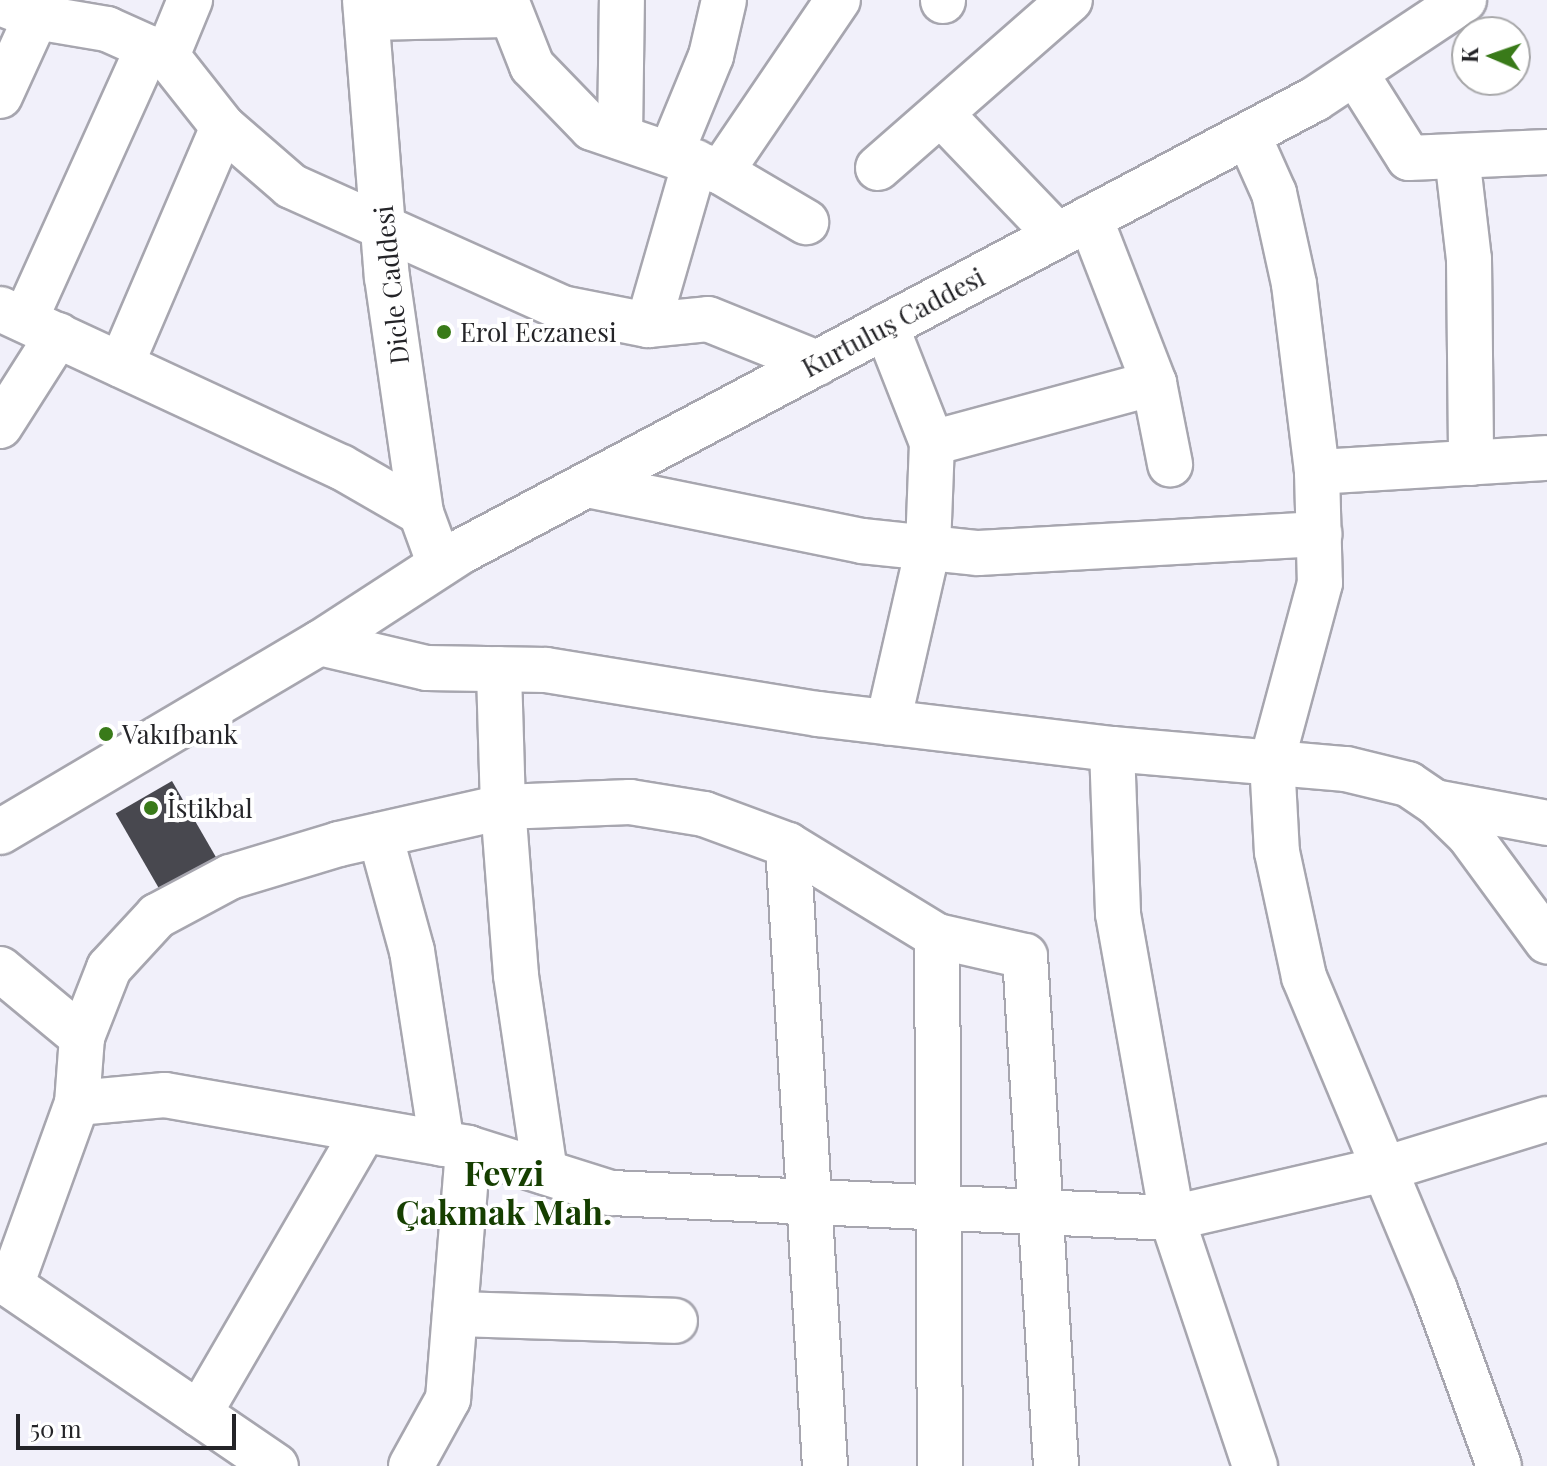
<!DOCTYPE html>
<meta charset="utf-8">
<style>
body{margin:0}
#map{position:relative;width:1547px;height:1466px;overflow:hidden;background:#f1f0fa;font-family:"Playfair Display",serif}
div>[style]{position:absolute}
.building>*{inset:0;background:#48484f;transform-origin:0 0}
.roads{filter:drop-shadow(2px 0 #a7a6af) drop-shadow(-2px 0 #a7a6af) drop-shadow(0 2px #a7a6af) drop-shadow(0 -2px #a7a6af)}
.minor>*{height:44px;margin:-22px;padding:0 22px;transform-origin:22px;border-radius:22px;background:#fff}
.major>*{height:44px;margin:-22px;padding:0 22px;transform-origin:22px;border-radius:22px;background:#fff}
.dots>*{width:22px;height:22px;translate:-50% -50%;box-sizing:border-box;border:4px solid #fff;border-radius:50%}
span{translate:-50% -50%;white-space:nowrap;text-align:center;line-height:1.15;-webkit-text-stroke:8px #fff;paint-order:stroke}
.street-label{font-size:26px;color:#242428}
.poi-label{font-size:26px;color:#242428}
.left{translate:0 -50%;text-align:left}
.district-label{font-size:34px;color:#153e00;font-weight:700}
.north{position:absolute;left:1451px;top:16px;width:80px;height:80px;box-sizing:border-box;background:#fff;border:2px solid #a7a7a9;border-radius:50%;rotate:272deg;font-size:22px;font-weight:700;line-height:32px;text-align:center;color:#242428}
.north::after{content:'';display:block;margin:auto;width:28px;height:36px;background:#397a19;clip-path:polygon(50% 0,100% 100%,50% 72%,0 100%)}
.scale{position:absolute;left:16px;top:1414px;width:220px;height:36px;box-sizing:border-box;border:4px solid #242428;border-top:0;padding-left:10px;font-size:24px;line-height:28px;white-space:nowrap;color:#242428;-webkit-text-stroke:6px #fff;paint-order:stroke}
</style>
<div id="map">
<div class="building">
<div style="left:172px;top:781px;width:97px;height:65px;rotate:60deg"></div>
</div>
<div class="roads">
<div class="minor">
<div style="left:506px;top:0;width:71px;rotate:68.5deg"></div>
<div style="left:532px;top:66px;width:86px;rotate:45.9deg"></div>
<div style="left:592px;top:128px;width:136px;rotate:18.8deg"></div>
<div style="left:721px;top:172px;width:99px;rotate:30.5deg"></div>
<div style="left:943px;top:1px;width:1px;rotate:-90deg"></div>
<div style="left:0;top:3px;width:39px;rotate:21deg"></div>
<div style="left:36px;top:17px;width:72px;rotate:9.6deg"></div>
<div style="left:107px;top:29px;width:66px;rotate:24.2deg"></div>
<div style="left:167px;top:56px;width:90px;rotate:51.7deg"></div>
<div style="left:223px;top:127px;width:90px;rotate:40.9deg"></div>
<div style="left:291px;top:186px;width:297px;rotate:24.2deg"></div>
<div style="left:562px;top:308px;width:88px;rotate:11.2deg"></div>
<div style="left:648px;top:325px;width:60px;rotate:-5.7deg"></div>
<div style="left:708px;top:319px;width:118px;rotate:22deg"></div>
<div style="left:367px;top:18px;width:141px;rotate:-1.2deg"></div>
<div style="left:167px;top:56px;width:61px;rotate:-67.7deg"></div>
<div style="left:1356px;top:74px;width:99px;rotate:57.8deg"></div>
<div style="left:1409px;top:158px;width:138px;rotate:-2.5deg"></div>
<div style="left:0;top:96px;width:87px;rotate:-65.5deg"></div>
<div style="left:941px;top:114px;width:168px;rotate:46.2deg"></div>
<div style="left:1248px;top:135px;width:64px;rotate:65.9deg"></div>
<div style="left:1274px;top:193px;width:93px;rotate:77.6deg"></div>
<div style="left:1294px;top:284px;width:189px;rotate:83deg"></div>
<div style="left:1317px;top:472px;width:111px;rotate:88.5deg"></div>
<div style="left:1320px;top:583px;width:184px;rotate:105.1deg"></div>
<div style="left:1272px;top:761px;width:91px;rotate:86.9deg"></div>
<div style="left:1277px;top:852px;width:128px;rotate:77.8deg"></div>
<div style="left:1304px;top:977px;width:339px;rotate:67.3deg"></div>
<div style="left:1435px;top:1290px;width:187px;rotate:70deg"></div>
<div style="left:620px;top:137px;width:137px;rotate:-89.2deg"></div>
<div style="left:671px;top:153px;width:105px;rotate:-67.6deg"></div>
<div style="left:711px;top:56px;width:57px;rotate:-76.9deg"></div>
<div style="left:1457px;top:156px;width:104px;rotate:83.4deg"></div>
<div style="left:1469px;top:259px;width:204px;rotate:89.4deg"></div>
<div style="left:878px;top:168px;width:255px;rotate:-41.2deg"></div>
<div style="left:721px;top:172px;width:208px;rotate:-55.8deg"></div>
<div style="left:0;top:309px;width:376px;rotate:24.9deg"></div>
<div style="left:341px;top:467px;width:92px;rotate:29.9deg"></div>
<div style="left:25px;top:320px;width:299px;rotate:-65.7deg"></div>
<div style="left:648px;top:325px;width:170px;rotate:-73.9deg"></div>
<div style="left:886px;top:326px;width:126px;rotate:68.5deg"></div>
<div style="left:932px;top:443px;width:105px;rotate:92.2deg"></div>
<div style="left:928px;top:548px;width:179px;rotate:102.9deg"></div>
<div style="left:121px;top:365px;width:259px;rotate:-66.8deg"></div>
<div style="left:1154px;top:383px;width:83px;rotate:78.8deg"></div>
<div style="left:0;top:426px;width:108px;rotate:-57.5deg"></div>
<div style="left:932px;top:443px;width:230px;rotate:-15.1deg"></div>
<div style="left:1154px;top:383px;width:177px;rotate:-111.2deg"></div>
<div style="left:1317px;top:472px;width:230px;rotate:-3.5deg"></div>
<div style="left:587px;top:485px;width:281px;rotate:11.5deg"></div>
<div style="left:862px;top:541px;width:117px;rotate:5.9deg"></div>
<div style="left:978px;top:553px;width:342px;rotate:-3.2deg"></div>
<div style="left:320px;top:643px;width:110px;rotate:13.2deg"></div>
<div style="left:427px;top:668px;width:119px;rotate:1deg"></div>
<div style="left:546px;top:670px;width:276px;rotate:9.2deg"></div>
<div style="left:818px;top:714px;width:296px;rotate:6.8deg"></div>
<div style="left:1112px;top:749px;width:235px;rotate:4.9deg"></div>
<div style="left:1346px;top:769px;width:64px;rotate:13.6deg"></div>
<div style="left:1408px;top:784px;width:32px;rotate:34deg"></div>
<div style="left:1435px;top:802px;width:47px;rotate:44.1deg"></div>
<div style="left:1469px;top:835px;width:132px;rotate:53.7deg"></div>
<div style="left:1112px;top:749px;width:165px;rotate:87.9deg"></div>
<div style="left:1118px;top:914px;width:309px;rotate:79.9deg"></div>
<div style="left:1172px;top:1218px;width:262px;rotate:71.5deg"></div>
<div style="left:1435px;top:802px;width:114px;rotate:10.6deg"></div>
<div style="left:380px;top:835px;width:120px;rotate:74.6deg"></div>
<div style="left:412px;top:951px;width:195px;rotate:81.2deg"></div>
<div style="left:937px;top:936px;width:530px;rotate:89.68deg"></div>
<div style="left:0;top:969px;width:107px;rotate:39.7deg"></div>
<div style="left:82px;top:1037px;width:66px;rotate:94.3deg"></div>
<div style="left:77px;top:1103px;width:194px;rotate:109.9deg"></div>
<div style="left:82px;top:1037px;width:74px;rotate:-68.6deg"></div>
<div style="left:109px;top:968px;width:71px;rotate:-47.3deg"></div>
<div style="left:157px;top:916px;width:83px;rotate:-28.1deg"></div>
<div style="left:230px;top:877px;width:114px;rotate:-16.8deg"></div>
<div style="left:339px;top:844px;width:168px;rotate:-12.7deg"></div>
<div style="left:503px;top:807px;width:138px;rotate:-91.7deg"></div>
<div style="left:77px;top:1103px;width:88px;rotate:-5.2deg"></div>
<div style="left:165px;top:1095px;width:308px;rotate:9.9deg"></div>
<div style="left:545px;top:1172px;width:199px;rotate:-98.4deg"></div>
<div style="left:516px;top:975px;width:169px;rotate:-94.4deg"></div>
<div style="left:503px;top:807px;width:127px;rotate:-2.3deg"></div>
<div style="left:630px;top:802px;width:75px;rotate:9.2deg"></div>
<div style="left:704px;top:814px;width:90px;rotate:20.3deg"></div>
<div style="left:455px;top:1314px;width:220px;rotate:1.8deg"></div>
<div style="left:199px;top:1414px;width:326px;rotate:-59.8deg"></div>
<div style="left:411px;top:1466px;width:77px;rotate:-61.1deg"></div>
<div style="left:448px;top:1399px;width:252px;rotate:-85.4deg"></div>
<div style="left:468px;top:1148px;width:150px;rotate:17.5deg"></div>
<div style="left:611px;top:1193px;width:562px;rotate:2.55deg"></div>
<div style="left:1172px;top:1218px;width:218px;rotate:-13deg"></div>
<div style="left:1384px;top:1169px;width:170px;rotate:-17.1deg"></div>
<div style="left:825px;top:1466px;width:622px;rotate:-93.41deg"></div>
<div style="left:788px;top:845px;width:175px;rotate:31.4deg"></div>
<div style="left:937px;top:936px;width:90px;rotate:12.8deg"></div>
<div style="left:1025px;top:956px;width:511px;rotate:86.52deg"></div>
</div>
<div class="major">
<div style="left:365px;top:0;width:278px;rotate:85.5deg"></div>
<div style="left:387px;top:277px;width:238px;rotate:81.8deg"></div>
<div style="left:421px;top:513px;width:55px;rotate:69.9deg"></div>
<div style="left:0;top:832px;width:372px;rotate:-30.6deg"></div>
<div style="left:320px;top:643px;width:167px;rotate:-33deg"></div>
<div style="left:460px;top:552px;width:968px;rotate:-27.92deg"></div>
<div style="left:1315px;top:99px;width:179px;rotate:-33.6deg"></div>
<div style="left:0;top:1278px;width:334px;rotate:34.3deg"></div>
</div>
</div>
<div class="dots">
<div style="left:444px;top:332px;background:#397a19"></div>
<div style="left:106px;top:734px;background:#397a19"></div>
<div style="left:151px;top:808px;background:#397a19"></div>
</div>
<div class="street-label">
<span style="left:391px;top:285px;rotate:-96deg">Dicle Caddesi</span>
<span style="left:893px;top:322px;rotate:-28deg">Kurtuluş Caddesi</span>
</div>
<div class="poi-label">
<span class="left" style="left:460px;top:332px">Erol Eczanesi</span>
<span class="left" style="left:122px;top:734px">Vakıfbank</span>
<span class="left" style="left:167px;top:808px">İstikbal</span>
</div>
<div class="district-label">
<span style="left:504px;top:1192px">Fevzi<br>Çakmak Mah.</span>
</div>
<div class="north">K</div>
<div class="scale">50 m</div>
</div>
